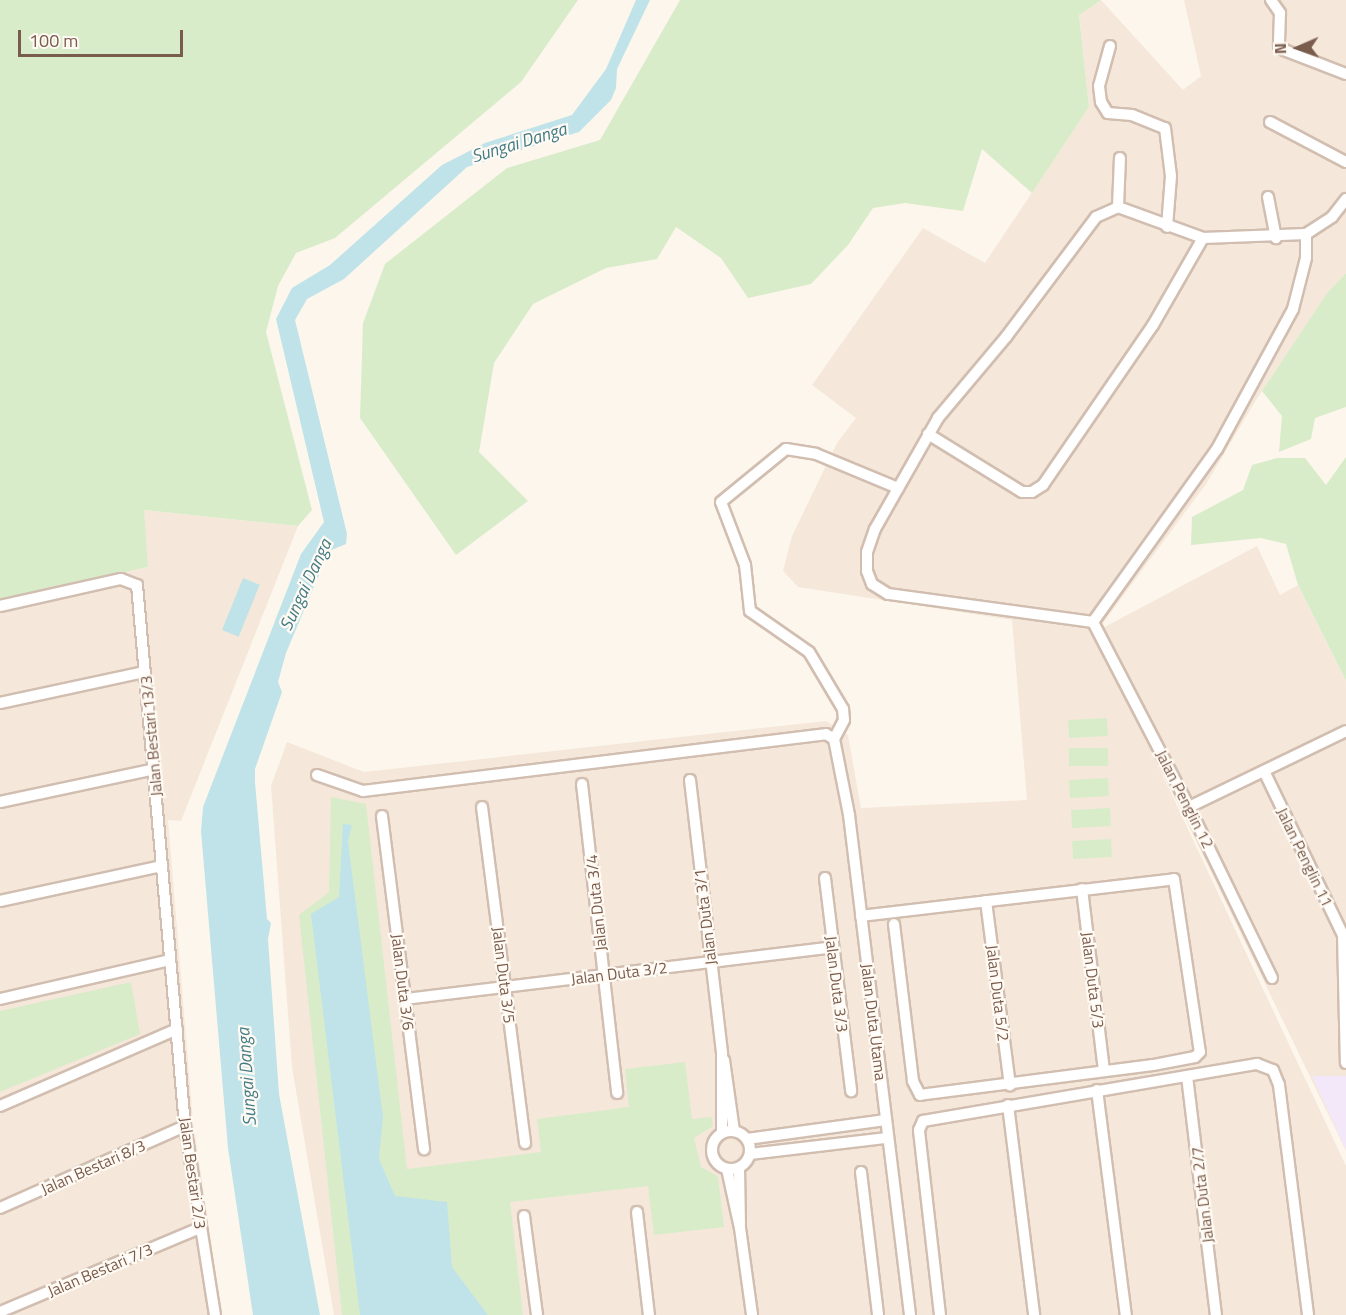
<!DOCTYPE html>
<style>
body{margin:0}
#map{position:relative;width:1346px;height:1315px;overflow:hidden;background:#fdf6ec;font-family:"Titillium Web",sans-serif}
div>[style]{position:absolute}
.residential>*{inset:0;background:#f5e8da}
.education>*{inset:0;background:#f3e8fa}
.green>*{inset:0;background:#d8ecc9;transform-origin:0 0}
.water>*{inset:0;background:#bfe3e8;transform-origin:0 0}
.roads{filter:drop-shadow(2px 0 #d1beb0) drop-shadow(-2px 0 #d1beb0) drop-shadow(0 2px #d1beb0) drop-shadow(0 -2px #d1beb0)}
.street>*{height:10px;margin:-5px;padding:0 5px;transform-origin:5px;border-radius:5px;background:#fff}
.street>.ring{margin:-5px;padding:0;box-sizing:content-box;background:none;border:10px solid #fff;border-radius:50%}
span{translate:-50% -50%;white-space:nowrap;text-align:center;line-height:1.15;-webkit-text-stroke:4.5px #fffaf3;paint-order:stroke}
.street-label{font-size:16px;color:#7a5c4d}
.water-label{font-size:18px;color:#437c86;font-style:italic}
.north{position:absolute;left:1268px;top:18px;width:60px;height:60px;-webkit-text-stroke:4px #fffaf3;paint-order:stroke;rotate:268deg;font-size:16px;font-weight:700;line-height:24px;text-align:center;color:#7a5c4d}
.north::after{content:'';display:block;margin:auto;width:21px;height:27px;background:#7a5c4d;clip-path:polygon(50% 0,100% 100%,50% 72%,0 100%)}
.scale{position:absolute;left:18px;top:30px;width:165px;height:27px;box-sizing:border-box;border:3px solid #7a5c4d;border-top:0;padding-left:8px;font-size:18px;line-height:21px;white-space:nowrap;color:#7a5c4d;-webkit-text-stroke:4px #fffaf3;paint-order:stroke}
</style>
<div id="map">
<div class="residential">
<div style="clip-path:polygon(1101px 0,1183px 90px,1201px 76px,1184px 0,1346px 0,1346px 273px,1327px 293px,1256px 400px,1206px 484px,1097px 631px,1257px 546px,1280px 595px,1298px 585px,1346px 681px,1346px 1151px,1121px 686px,1346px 1166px,1346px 1315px,334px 1315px,292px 1067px,271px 786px,287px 742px,364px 772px,826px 721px,848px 735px,861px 808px,1027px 800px,1012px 620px,798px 587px,783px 571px,792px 536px,837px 443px,856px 418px,812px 385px,923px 228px,985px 263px,1089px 107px,1079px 14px)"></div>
<div style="clip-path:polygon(143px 510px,298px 526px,181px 821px,168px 820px,193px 1122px,222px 1315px,0 1315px,0 600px,148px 567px)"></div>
</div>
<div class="education">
<div style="clip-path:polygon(1312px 1076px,1346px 1076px,1346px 1150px)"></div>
</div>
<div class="green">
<div style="clip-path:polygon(0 0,578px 0,521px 82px,335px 238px,296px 253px,278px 286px,266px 332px,312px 510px,298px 526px,144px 510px,148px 567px,0 600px)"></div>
<div style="clip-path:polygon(680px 0,1101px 0,1079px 15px,1089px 107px,1032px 193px,982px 149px,963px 211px,905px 203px,873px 208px,848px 245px,811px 284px,748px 298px,721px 258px,676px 227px,657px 259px,606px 268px,533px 304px,494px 363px,479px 452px,528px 501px,456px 555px,360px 418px,363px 323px,385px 264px,507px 168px,600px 140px)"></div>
<div style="clip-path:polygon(1346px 273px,1346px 407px,1315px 418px,1311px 439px,1279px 452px,1282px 416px,1262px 391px,1327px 293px)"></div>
<div style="clip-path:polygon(1346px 457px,1346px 681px,1298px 585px,1286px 544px,1261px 538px,1191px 545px,1192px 517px,1243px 490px,1252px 465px,1277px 458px,1305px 458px,1326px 485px)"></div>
<div style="left:1107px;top:718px;width:18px;height:39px;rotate:87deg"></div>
<div style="left:1108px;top:748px;width:18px;height:39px;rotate:90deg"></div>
<div style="left:1108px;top:778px;width:18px;height:39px;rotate:87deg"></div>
<div style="clip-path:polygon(331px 797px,366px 804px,407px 1169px,541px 1152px,537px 1119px,629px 1107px,625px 1069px,685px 1062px,692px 1119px,712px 1117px,713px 1126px,694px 1138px,701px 1167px,718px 1176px,724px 1227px,654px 1235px,648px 1186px,510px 1202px,523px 1315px,342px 1315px,299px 915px,329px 892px)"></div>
<div style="left:1110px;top:808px;width:18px;height:39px;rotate:87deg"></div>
<div style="left:1111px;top:839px;width:18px;height:39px;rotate:87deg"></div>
<div style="clip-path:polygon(131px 982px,140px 1034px,0 1092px,0 1011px)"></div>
</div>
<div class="water">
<div style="clip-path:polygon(636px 0,650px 0,617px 69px,616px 88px,611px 100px,579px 132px,467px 167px,344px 279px,307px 299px,295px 320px,347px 534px,346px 544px,329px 551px,286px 653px,278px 682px,282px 692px,255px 769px,255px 782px,267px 919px,271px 923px,268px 939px,279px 1094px,320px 1315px,253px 1315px,228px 1148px,201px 831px,203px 807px,301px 554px,324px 522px,276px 319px,292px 288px,330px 265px,442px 165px,485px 143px,572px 115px,606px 69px)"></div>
<div style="left:243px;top:578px;width:18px;height:56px;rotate:22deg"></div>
<div style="clip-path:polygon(343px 824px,352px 825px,348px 841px,383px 1117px,379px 1159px,395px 1196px,447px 1202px,452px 1267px,488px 1315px,360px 1315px,311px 914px,339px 897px)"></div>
</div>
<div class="roads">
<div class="street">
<div style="left:1271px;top:0;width:16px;rotate:55deg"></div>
<div style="left:1280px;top:13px;width:32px;rotate:92deg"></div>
<div style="left:1279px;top:45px;width:7px;rotate:45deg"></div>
<div style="left:1284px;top:50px;width:66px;rotate:21.2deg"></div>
<div style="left:1110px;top:46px;width:41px;rotate:105.4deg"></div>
<div style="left:1099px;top:86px;width:16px;rotate:83deg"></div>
<div style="left:1101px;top:102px;width:13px;rotate:58deg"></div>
<div style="left:1108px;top:113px;width:24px;rotate:5deg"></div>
<div style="left:1132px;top:115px;width:35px;rotate:22deg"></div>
<div style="left:1165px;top:128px;width:48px;rotate:82.9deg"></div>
<div style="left:1171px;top:176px;width:51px;rotate:94.5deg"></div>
<div style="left:1270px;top:122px;width:86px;rotate:27.8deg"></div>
<div style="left:1268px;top:197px;width:42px;rotate:79deg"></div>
<div style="left:1118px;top:207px;width:49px;rotate:-87.7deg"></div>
<div style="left:928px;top:434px;width:110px;rotate:31.7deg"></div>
<div style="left:1022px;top:492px;width:10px"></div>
<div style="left:1032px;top:492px;width:13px;rotate:-32deg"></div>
<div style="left:1043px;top:485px;width:194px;rotate:-55.5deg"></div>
<div style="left:1153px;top:325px;width:100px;rotate:-60.1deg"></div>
<div style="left:1203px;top:238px;width:103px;rotate:-2.2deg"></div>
<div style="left:0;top:606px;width:124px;rotate:-12.6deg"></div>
<div style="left:121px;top:579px;width:17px;rotate:21deg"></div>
<div style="left:137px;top:585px;width:543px;rotate:84.93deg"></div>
<div style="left:185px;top:1126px;width:191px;rotate:81deg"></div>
<div style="left:1093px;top:622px;width:207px;rotate:-172.2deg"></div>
<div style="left:888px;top:594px;width:19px;rotate:-148deg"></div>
<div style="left:872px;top:584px;width:14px;rotate:-111deg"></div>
<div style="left:867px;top:571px;width:19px;rotate:-90deg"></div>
<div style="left:867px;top:552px;width:24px;rotate:-71deg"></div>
<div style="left:875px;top:529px;width:128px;rotate:-60.4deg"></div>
<div style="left:938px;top:418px;width:106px;rotate:-50deg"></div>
<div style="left:1006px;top:337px;width:150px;rotate:-53.1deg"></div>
<div style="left:1096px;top:217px;width:24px;rotate:-24deg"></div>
<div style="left:1118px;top:207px;width:90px;rotate:20deg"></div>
<div style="left:1093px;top:622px;width:213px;rotate:-54.4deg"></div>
<div style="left:1217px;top:449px;width:159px;rotate:-61.5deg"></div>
<div style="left:1293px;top:309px;width:53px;rotate:-75.7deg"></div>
<div style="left:1306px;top:258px;width:24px;rotate:-90deg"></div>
<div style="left:1306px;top:234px;width:31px;rotate:-33deg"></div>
<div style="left:1332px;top:217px;width:23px;rotate:-52deg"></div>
<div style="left:1093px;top:622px;width:208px;rotate:62.6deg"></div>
<div style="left:1189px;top:807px;width:190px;rotate:64.1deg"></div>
<div style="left:0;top:703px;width:148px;rotate:-12.1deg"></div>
<div style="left:834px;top:739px;width:21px;rotate:-62deg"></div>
<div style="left:844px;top:720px;width:11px;rotate:-95deg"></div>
<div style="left:843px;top:709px;width:66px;rotate:-120.8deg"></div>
<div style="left:809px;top:652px;width:72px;rotate:-145.2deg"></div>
<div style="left:750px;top:611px;width:46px;rotate:-96.2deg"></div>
<div style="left:745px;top:565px;width:67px;rotate:-110.9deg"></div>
<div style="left:721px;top:502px;width:84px;rotate:-39.2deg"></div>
<div style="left:786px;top:449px;width:30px;rotate:9deg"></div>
<div style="left:816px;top:454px;width:89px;rotate:22.5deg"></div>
<div style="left:1264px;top:771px;width:182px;rotate:64.3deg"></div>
<div style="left:1343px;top:935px;width:128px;rotate:88.7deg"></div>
<div style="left:317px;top:775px;width:49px;rotate:19.2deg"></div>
<div style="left:363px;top:791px;width:466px;rotate:-7deg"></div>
<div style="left:826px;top:734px;width:9px;rotate:32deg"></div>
<div style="left:834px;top:739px;width:77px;rotate:78.8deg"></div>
<div style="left:849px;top:815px;width:504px;rotate:83.04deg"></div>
<div style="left:690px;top:780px;width:276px;rotate:83.3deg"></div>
<div style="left:722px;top:1054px;width:79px;rotate:90deg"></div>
<div style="left:582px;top:784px;width:311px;rotate:83.5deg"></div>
<div style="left:0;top:802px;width:158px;rotate:-12deg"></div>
<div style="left:482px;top:807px;width:339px;rotate:82.7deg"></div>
<div style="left:1189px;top:807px;width:174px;rotate:-25.8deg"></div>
<div style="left:382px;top:816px;width:336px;rotate:82.8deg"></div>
<div style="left:825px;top:878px;width:215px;rotate:83deg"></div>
<div style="left:1082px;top:889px;width:183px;rotate:83.1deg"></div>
<div style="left:0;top:901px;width:166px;rotate:-12.2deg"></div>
<div style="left:986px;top:901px;width:186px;rotate:82.6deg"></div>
<div style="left:861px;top:916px;width:315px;rotate:-6.7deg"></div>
<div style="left:1174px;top:879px;width:175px;rotate:81.5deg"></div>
<div style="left:1200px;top:1052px;width:7px;rotate:135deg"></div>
<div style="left:1195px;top:1057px;width:43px;rotate:169.2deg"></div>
<div style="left:1153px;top:1065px;width:235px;rotate:172.7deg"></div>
<div style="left:920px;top:1095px;width:16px;rotate:-117deg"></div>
<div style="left:913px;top:1081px;width:158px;rotate:-96.9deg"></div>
<div style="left:0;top:999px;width:174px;rotate:-12.9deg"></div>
<div style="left:405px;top:999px;width:430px;rotate:-6.9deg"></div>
<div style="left:724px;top:1060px;width:72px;rotate:82deg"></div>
<div style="left:1187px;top:1076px;width:241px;rotate:83.1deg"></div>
<div style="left:1097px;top:1090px;width:227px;rotate:82.7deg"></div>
<div style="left:1008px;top:1105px;width:212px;rotate:82.9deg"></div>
<div style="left:0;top:1106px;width:193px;rotate:-23.5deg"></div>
<div class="ring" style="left:712px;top:1131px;width:28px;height:28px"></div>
<div style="left:747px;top:1139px;width:140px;rotate:-7.8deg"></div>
<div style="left:750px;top:1154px;width:138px;rotate:-6.7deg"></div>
<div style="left:739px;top:1168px;width:56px;rotate:89deg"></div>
<div style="left:727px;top:1169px;width:60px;rotate:77.6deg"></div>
<div style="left:740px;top:1228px;width:88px;rotate:82.1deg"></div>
<div style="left:861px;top:1172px;width:144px;rotate:83.2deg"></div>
<div style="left:0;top:1208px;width:202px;rotate:-23.9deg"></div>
<div style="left:637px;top:1212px;width:104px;rotate:83.4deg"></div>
<div style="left:524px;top:1216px;width:100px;rotate:82.5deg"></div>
<div style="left:0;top:1312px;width:217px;rotate:-22.8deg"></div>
<div style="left:940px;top:1315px;width:186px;rotate:-96.5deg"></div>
<div style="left:919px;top:1130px;width:10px;rotate:-66deg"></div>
<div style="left:923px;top:1121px;width:339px;rotate:-9.7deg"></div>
<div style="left:1257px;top:1064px;width:17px;rotate:21deg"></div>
<div style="left:1273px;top:1070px;width:16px;rotate:68deg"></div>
<div style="left:1279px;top:1085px;width:232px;rotate:82.8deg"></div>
</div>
</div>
<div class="street-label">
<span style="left:151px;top:736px;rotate:-95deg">Jalan Bestari 13/3</span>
<span style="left:1185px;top:799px;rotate:63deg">Jalan Penglin 12</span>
<span style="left:1305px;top:857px;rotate:64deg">Jalan Penglin 11</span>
<span style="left:596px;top:903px;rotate:-96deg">Jalan Duta 3/4</span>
<span style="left:705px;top:917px;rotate:-97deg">Jalan Duta 3/1</span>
<span style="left:619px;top:973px;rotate:-7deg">Jalan Duta 3/2</span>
<span style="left:504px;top:975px;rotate:83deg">Jalan Duta 3/5</span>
<span style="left:1093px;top:980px;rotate:83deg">Jalan Duta 5/3</span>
<span style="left:403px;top:982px;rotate:83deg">Jalan Duta 3/6</span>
<span style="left:837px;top:984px;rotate:83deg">Jalan Duta 3/3</span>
<span style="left:998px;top:993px;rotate:83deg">Jalan Duta 5/2</span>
<span style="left:874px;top:1022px;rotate:83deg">Jalan Duta Utama</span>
<span style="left:93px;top:1167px;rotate:-24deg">Jalan Bestari 8/3</span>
<span style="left:193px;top:1173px;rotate:82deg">Jalan Bestari 2/3</span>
<span style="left:1202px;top:1195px;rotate:-97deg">Jalan Duta 2/7</span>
<span style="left:100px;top:1270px;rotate:-23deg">Jalan Bestari 7/3</span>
</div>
<div class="water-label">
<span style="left:519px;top:143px;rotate:-17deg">Sungai Danga</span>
<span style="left:306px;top:585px;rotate:-65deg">Sungai Danga</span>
<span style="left:247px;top:1077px;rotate:-94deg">Sungai Danga</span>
</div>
<div class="north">N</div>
<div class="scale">100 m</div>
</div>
